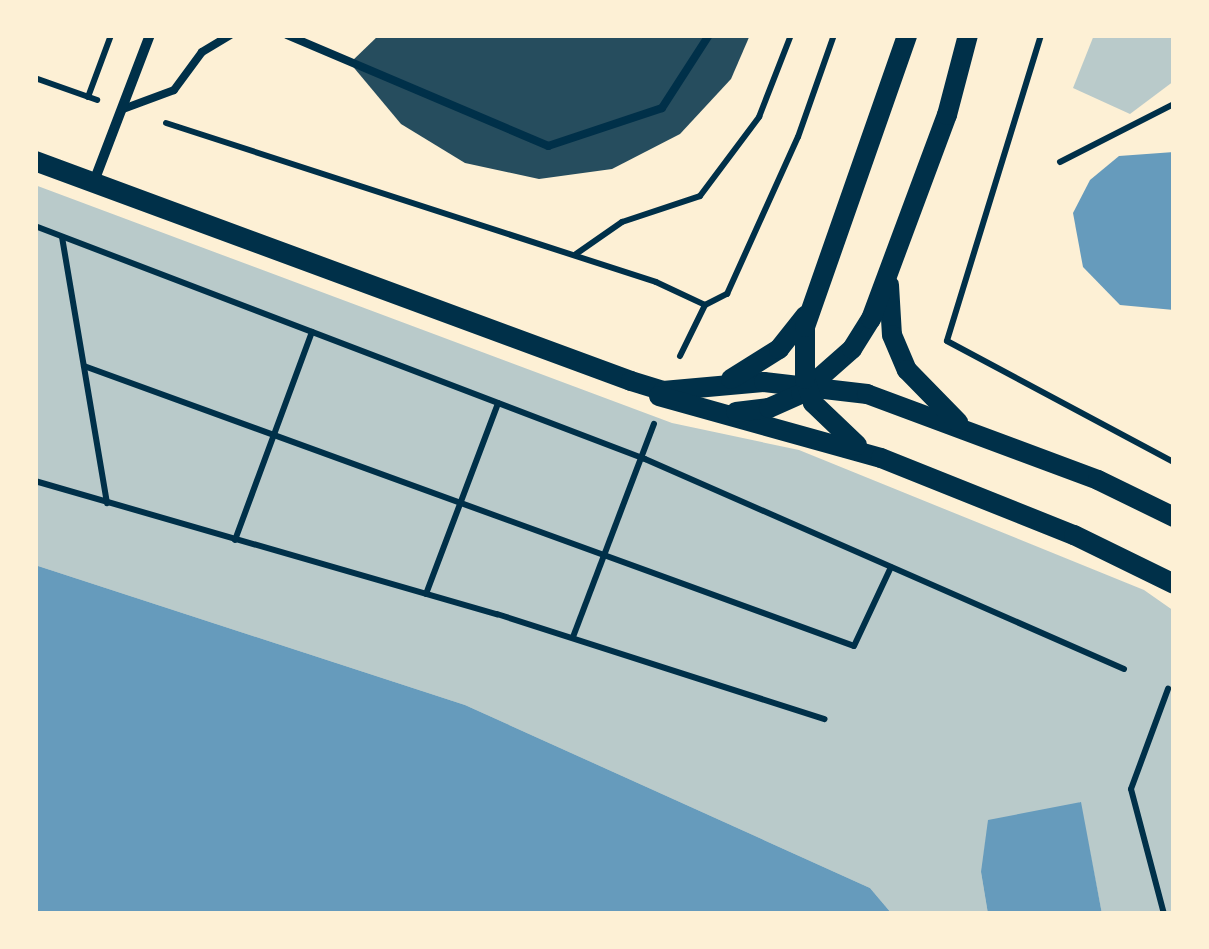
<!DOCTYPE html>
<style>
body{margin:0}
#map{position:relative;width:1209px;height:949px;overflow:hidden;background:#fdf0d5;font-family:Raleway,sans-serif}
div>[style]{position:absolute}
.green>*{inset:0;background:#b9caca}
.water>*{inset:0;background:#669bbc}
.building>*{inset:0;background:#264d5e}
.path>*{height:6px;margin:-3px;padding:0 3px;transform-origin:3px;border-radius:3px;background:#003049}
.service>*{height:8px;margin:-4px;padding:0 4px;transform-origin:4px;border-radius:4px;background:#003049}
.minor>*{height:10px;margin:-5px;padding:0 5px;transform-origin:5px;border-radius:5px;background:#003049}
.secondary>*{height:20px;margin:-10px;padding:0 10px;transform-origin:10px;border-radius:10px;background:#003049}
span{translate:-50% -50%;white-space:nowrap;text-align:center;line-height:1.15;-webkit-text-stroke:8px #fdf0d5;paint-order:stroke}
.frame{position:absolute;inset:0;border:38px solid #fdf0d5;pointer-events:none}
</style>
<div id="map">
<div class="green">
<div style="clip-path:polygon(1094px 35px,1174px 35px,1174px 81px,1130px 114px,1073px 88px)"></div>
<div style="clip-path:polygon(35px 185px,672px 423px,799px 450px,1144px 590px,1174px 611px,1174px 914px,1102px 914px,1080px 802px,981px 872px,988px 914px,892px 914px,870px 888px,465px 705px,35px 565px)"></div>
</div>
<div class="water">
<div style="clip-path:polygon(1174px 152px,1174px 310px,1120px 305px,1083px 267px,1073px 213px,1090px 180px,1119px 156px)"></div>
<div style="clip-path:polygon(35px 565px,465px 705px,870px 888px,892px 914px,35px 914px)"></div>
<div style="clip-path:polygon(1081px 802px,1102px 914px,988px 914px,981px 872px,988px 820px)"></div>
</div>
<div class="building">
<div style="clip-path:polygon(379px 35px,750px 35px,731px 79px,680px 134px,612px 169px,539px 179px,465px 163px,401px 124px,350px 63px)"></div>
</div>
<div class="path">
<div style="left:1041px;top:35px;width:320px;rotate:107.1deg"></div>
<div style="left:947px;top:341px;width:257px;rotate:28.1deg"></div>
<div style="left:35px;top:78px;width:66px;rotate:19.5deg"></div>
<div style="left:88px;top:97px;width:66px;rotate:-69.6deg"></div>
<div style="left:166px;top:123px;width:515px;rotate:17.98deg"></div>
<div style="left:656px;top:282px;width:54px;rotate:25.1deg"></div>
<div style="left:705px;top:305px;width:25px;rotate:-27deg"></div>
<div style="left:727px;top:294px;width:172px;rotate:-65.7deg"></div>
<div style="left:798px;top:137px;width:108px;rotate:-70.6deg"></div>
<div style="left:1060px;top:162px;width:128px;rotate:-27deg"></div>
<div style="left:35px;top:226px;width:653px;rotate:20.91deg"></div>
<div style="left:645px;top:459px;width:523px;rotate:23.67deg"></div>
<div style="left:62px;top:237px;width:270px;rotate:80.4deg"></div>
<div style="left:576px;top:254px;width:56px;rotate:-34.8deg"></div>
<div style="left:622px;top:222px;width:82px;rotate:-18.4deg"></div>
<div style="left:700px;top:196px;width:99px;rotate:-53.2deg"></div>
<div style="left:759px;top:117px;width:88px;rotate:-68.7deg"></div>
<div style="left:680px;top:356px;width:57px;rotate:-63.9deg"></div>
<div style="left:84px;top:366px;width:819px;rotate:19.98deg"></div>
<div style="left:854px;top:646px;width:87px;rotate:-64.9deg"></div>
<div style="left:35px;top:481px;width:481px;rotate:16.1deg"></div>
<div style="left:497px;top:614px;width:344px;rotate:17.8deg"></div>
<div style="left:235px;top:540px;width:222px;rotate:-69.7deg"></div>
<div style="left:426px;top:594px;width:204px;rotate:-69.3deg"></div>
<div style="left:573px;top:637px;width:228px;rotate:-69.2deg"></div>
<div style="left:1164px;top:914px;width:129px;rotate:-104.8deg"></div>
<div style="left:1131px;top:789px;width:107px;rotate:-69.7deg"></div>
</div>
<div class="service">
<div style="left:287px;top:35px;width:284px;rotate:23deg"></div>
<div style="left:548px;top:146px;width:120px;rotate:-18.4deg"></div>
<div style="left:662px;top:108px;width:87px;rotate:-57.2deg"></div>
<div style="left:123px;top:109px;width:54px;rotate:-20.4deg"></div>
<div style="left:174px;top:90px;width:47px;rotate:-53.6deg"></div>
<div style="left:202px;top:52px;width:33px;rotate:-31deg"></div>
</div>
<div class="minor">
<div style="left:93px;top:184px;width:160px;rotate:-69.1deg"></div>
</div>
<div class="secondary">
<div style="left:35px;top:161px;width:635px;rotate:20.26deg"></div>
<div style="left:631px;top:381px;width:34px;rotate:17deg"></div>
<div style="left:663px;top:391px;width:101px;rotate:-5.1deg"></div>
<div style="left:764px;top:382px;width:104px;rotate:6.6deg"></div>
<div style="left:867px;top:394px;width:246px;rotate:20.4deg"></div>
<div style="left:1098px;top:480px;width:85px;rotate:26deg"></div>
<div style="left:889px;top:285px;width:50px;rotate:86.6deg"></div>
<div style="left:892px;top:335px;width:38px;rotate:67deg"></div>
<div style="left:907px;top:370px;width:73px;rotate:45.6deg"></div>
<div style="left:731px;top:379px;width:57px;rotate:-32deg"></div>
<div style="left:779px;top:349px;width:43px;rotate:-51.5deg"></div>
<div style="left:659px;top:396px;width:230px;rotate:15.6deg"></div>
<div style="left:881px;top:458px;width:208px;rotate:21.8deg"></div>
<div style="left:1074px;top:535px;width:111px;rotate:26.1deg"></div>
<div style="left:736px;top:412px;width:33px;rotate:-7deg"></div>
<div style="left:769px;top:408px;width:35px;rotate:-24deg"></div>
<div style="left:801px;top:394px;width:68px;rotate:-41.4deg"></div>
<div style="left:852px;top:349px;width:36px;rotate:-58deg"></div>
<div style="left:871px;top:319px;width:218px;rotate:-69.6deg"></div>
<div style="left:947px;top:115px;width:83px;rotate:-75.3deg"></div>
<div style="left:857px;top:445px;width:61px;rotate:-136.3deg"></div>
<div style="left:813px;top:403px;width:25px;rotate:-108deg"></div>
<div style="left:805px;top:379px;width:52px;rotate:-90deg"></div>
<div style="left:805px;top:327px;width:309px;rotate:-70.7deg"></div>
</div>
<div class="frame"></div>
</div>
